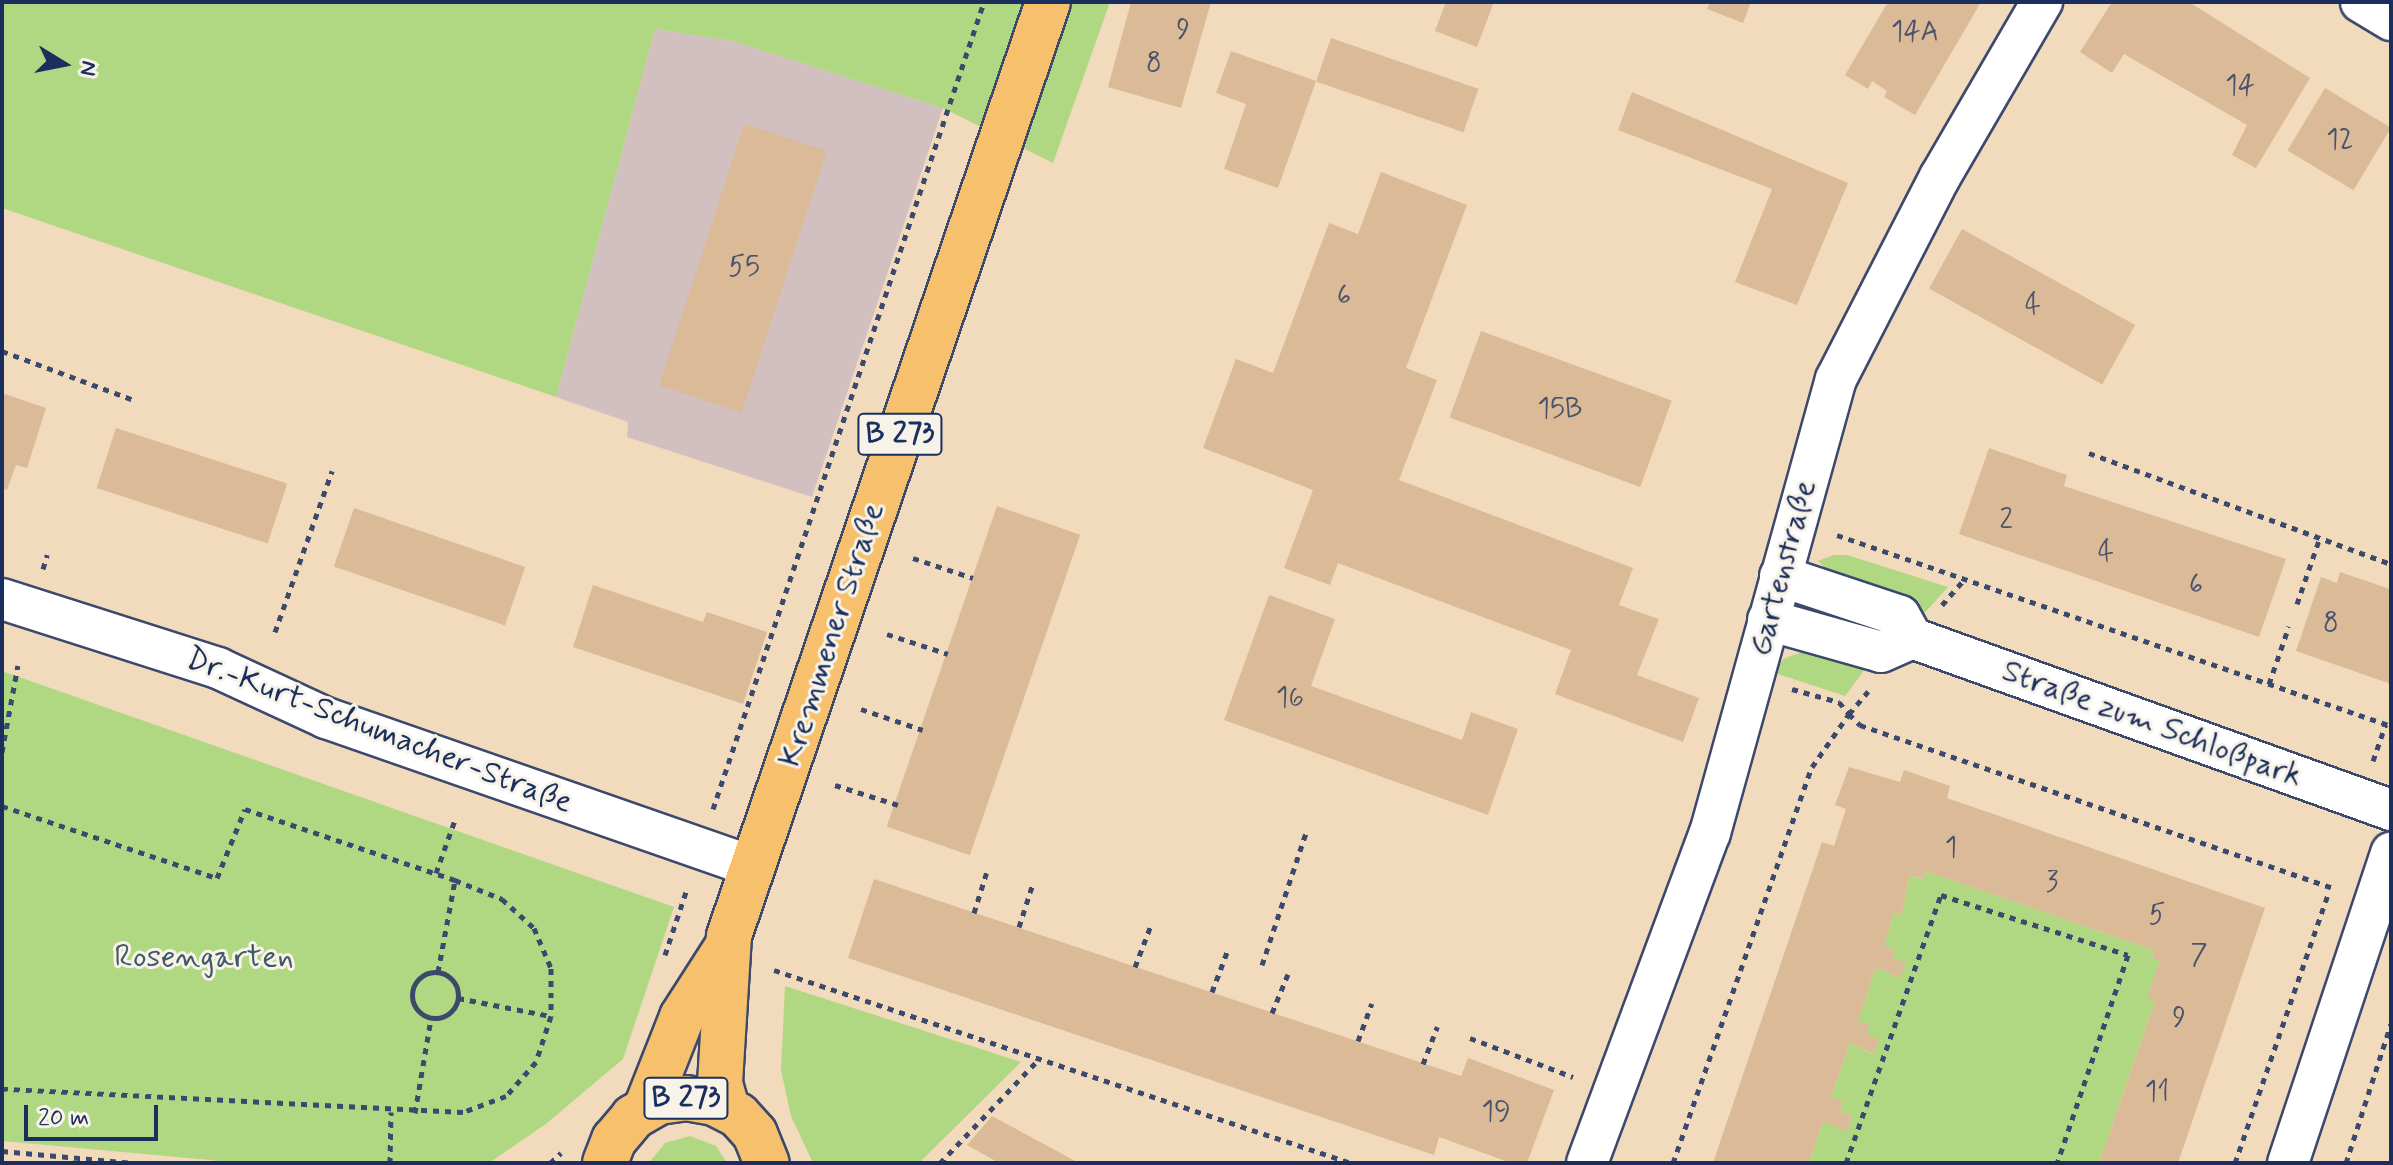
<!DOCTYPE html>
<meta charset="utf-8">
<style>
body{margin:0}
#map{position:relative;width:2393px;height:1165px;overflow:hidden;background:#f2dbbc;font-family:Mynerve,sans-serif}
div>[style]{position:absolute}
.industrial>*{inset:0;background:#d2bfc0}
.green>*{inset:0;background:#b0d781}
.building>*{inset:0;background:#dbbb97;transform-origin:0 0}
.path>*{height:5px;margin-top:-2.5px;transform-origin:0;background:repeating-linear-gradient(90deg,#3b496c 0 6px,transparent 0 12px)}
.path>.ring{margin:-2.5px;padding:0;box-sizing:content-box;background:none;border:5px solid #3b496c;border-radius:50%}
.roads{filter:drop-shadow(2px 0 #3b496c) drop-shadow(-2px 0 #3b496c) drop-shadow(0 2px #3b496c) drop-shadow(0 -2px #3b496c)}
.minor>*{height:40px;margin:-20px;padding:0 20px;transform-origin:20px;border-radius:20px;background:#fff}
.primary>*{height:44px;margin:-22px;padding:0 22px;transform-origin:22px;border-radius:22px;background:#f7c06c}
span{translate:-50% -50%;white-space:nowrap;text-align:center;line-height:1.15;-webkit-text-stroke:6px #f7f3e8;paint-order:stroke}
.number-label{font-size:28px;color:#4b526c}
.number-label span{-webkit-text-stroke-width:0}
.shield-label span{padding:2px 6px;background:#f7f3e8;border:2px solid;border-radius:6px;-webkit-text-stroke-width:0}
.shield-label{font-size:30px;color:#1b2f5e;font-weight:700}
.street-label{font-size:32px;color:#1b2f5e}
.park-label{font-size:32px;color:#405967}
.frame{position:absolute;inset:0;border:4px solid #1b2f5e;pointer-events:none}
.north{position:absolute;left:24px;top:24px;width:80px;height:80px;-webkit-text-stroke:6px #f7f3e8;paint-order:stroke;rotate:100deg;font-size:22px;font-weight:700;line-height:32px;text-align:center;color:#1b2f5e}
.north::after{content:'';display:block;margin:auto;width:28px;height:36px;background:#1b2f5e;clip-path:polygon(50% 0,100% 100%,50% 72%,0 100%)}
.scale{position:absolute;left:24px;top:1105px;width:134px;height:36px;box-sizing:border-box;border:4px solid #1b2f5e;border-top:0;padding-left:10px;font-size:24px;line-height:28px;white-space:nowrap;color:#1b2f5e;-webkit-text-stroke:6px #f7f3e8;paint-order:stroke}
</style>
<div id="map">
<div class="industrial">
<div style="clip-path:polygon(655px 29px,733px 41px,943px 108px,812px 497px,627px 437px,628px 422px,556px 397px)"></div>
</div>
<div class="green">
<div style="clip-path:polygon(2px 2px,1110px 2px,1053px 163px,943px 108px,733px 41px,655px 29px,556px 397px,2px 208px)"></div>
<div style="clip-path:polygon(1834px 555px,1847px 555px,1948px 587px,1921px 617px,1839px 581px,1818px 561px)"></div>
<div style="clip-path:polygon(1815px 647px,1868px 665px,1845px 696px,1775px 673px,1783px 659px)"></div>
<div style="clip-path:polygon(2px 671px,674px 907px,623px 1059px,547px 1123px,489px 1163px,243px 1163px,2px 1141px)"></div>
<div style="clip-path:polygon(1925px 871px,2154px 950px,2152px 957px,2160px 960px,2155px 1001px,2099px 1163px,1809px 1163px,1823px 1121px,1847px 1131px,1852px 1116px,1840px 1112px,1843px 1102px,1831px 1098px,1850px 1043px,1873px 1054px,1858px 1021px,1876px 967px,1900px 978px,1905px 963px,1892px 958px,1895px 949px,1884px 945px,1894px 913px,1901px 915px,1910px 875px,1922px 879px)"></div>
<div style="clip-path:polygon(785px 986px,1021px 1062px,919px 1163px,813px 1163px,791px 1116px,781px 1070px)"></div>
<div style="clip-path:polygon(690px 1136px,716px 1146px,727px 1163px,649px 1163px,665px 1143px)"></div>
</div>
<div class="building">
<div style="clip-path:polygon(1131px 2px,1211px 2px,1181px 108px,1108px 87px)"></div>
<div style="clip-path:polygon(1446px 2px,1494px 2px,1477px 47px,1435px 31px)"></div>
<div style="clip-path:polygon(1710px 2px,1751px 2px,1743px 23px,1707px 9px)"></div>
<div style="clip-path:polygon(1888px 2px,1981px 2px,1915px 115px,1884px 97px,1887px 91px,1872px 81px,1868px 89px,1845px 75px)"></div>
<div style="clip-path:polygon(2112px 2px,2189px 2px,2310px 78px,2256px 168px,2232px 155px,2247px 125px,2124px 54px,2112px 73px,2080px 52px)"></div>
<div style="left:1331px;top:38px;width:156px;height:46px;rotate:19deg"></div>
<div style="clip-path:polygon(1231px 51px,1316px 81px,1278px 188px,1224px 169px,1246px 104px,1216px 93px)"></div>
<div style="left:2325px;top:88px;width:77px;height:73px;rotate:31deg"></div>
<div style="clip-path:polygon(1632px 92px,1848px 183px,1797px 305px,1735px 282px,1772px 189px,1618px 130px)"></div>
<div style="left:744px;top:124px;width:87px;height:275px;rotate:18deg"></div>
<div style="clip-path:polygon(1381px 172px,1467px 205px,1406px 368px,1437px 380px,1399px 480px,1633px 568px,1619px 605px,1659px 619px,1637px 675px,1699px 698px,1683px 742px,1555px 694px,1571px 650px,1338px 563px,1330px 585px,1284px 568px,1313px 490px,1203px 448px,1236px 359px,1273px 373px,1329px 223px,1358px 234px)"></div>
<div style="left:1962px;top:229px;width:198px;height:68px;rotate:29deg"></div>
<div style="left:1481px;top:331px;width:203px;height:92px;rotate:20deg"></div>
<div style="clip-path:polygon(2px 393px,46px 408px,27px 468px,16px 465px,7px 490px,2px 488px)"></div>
<div style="left:116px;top:428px;width:180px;height:63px;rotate:18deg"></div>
<div style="clip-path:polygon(1989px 448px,2067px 475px,2064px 486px,2286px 559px,2259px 637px,1959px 534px)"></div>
<div style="left:997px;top:506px;width:88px;height:339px;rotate:19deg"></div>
<div style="left:354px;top:508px;width:181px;height:62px;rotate:19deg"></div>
<div style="clip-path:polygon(2340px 572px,2390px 589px,2391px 684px,2296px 651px,2321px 577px,2337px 583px)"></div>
<div style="clip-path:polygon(593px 585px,703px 622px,707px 612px,767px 632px,743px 704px,573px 647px)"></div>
<div style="clip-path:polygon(1269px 595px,1335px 619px,1311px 686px,1462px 740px,1471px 712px,1518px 729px,1488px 815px,1224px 720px)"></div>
<div style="clip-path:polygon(1849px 767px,1900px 782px,1904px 770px,1950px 786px,1947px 798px,2265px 908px,2178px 1163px,2099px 1163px,2155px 1001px,2147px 998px,2160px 960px,2152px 958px,2154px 950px,1925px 871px,1923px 879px,1910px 875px,1901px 916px,1894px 913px,1884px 945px,1895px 949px,1892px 958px,1906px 963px,1900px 978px,1876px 967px,1858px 1021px,1870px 1025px,1866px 1034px,1879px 1039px,1874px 1054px,1850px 1043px,1831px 1098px,1843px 1102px,1840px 1112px,1852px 1116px,1847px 1132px,1823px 1121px,1809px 1163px,1713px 1163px,1822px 842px,1834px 846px,1846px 809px,1835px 805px)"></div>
<div style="clip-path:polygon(874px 879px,1461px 1076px,1468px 1058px,1554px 1090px,1527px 1163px,1511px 1163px,1439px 1137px,1434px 1155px,848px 958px)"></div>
<div style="clip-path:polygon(992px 1116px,1079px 1163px,999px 1163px,967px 1145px)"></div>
</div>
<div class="path">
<div style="left:2px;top:351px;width:141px;rotate:20.4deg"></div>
<div style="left:2089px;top:453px;width:322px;rotate:20.2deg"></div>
<div style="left:1837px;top:535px;width:586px;rotate:19.02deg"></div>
<div style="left:913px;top:558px;width:63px;rotate:18.4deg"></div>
<div style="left:43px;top:569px;width:15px;rotate:-74deg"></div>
<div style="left:2297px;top:604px;width:68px;rotate:-71deg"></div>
<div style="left:1942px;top:605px;width:33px;rotate:-49deg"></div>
<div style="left:275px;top:632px;width:171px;rotate:-70.5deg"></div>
<div style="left:887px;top:634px;width:64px;rotate:18.2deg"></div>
<div style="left:2269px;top:684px;width:61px;rotate:-71deg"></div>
<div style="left:1792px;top:689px;width:49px;rotate:15.5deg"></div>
<div style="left:1839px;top:702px;width:16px;rotate:50deg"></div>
<div style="left:1849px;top:714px;width:30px;rotate:-50deg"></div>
<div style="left:861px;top:709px;width:65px;rotate:18.7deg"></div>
<div style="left:2px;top:752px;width:88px;rotate:-79.6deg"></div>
<div style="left:2373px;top:761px;width:39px;rotate:-71deg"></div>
<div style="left:835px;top:785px;width:66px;rotate:17.6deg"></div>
<div style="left:2px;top:806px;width:227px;rotate:18.5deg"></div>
<div style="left:217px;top:878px;width:74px;rotate:-67.9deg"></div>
<div style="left:245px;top:809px;width:222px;rotate:18.7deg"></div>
<div style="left:455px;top:880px;width:51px;rotate:22deg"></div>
<div style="left:502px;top:899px;width:43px;rotate:42.2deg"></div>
<div style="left:534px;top:928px;width:43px;rotate:67deg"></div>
<div style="left:551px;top:968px;width:48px;rotate:90deg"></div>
<div style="left:551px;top:1016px;width:48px;rotate:108.1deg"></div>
<div style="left:536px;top:1062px;width:45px;rotate:131.4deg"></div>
<div style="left:506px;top:1096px;width:46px;rotate:159.6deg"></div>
<div style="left:463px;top:1112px;width:462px;rotate:-177.1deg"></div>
<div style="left:713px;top:809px;width:851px;rotate:-71.44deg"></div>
<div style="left:436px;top:873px;width:59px;rotate:-70.3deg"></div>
<div style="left:974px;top:913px;width:47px;rotate:-72.7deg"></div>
<div style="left:1019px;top:927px;width:46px;rotate:-72.3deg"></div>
<div style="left:665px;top:955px;width:70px;rotate:-71.6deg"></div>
<div style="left:1262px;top:965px;width:139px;rotate:-71.6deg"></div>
<div style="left:1135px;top:967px;width:45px;rotate:-69.1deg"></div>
<div style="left:774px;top:970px;width:608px;rotate:18.49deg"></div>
<div style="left:438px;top:972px;width:94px;rotate:-79.5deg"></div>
<div class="ring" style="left:412px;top:972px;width:41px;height:41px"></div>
<div style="left:1212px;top:992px;width:43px;rotate:-69.4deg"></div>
<div style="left:458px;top:998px;width:95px;rotate:11deg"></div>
<div style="left:1272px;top:1013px;width:42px;rotate:-67.7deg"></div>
<div style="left:1470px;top:1038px;width:110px;rotate:20.7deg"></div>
<div style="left:1358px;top:1041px;width:40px;rotate:-69.8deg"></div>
<div style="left:1423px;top:1064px;width:40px;rotate:-69deg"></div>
<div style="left:415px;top:1113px;width:96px;rotate:-80.4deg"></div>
<div style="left:2px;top:1151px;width:132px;rotate:5.2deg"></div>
<div style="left:390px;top:1163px;width:51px;rotate:-88.9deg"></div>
<div style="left:550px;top:1163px;width:15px;rotate:-42deg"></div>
<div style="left:940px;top:1163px;width:144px;rotate:-46.4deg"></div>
<div style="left:1673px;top:1163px;width:420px;rotate:-70.7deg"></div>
<div style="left:1812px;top:767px;width:65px;rotate:-55.1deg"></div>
<div style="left:1849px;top:714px;width:16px;rotate:45deg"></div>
<div style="left:1860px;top:725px;width:503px;rotate:19.01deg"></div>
<div style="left:1846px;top:1163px;width:284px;rotate:-70.5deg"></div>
<div style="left:1941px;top:895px;width:196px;rotate:17.8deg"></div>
<div style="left:2128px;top:955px;width:220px;rotate:108.8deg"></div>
<div style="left:2235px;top:1163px;width:287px;rotate:-70.9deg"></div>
<div style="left:2346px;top:1163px;width:146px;rotate:-72.1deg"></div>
</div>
<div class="roads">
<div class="minor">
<div style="left:2361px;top:2px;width:35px;rotate:31deg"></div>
<div style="left:1780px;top:576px;width:126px;rotate:18.4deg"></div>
<div style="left:1900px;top:616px;width:25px;rotate:61deg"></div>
<div style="left:1912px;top:638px;width:509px;rotate:19.75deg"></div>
<div style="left:2px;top:599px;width:227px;rotate:17.7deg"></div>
<div style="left:218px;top:668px;width:119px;rotate:24.8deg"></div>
<div style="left:326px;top:718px;width:453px;rotate:19.2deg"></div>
<div style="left:1768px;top:620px;width:117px;rotate:15.8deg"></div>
<div style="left:1881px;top:652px;width:34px;rotate:-24deg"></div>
<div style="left:1587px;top:1163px;width:352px;rotate:-69.6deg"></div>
<div style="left:1710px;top:833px;width:471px;rotate:-74.5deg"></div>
<div style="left:1836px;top:379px;width:227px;rotate:-62.8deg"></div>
<div style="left:1940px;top:177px;width:203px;rotate:-59.8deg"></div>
<div style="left:2288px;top:1163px;width:327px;rotate:-71.6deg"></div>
</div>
<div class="primary">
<div style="left:646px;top:1108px;width:98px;rotate:-68.4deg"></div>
<div style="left:682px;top:1017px;width:80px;rotate:-57.3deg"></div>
<div style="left:727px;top:1108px;width:26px;rotate:-106deg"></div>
<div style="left:720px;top:1083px;width:147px;rotate:-86.5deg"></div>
<div style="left:729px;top:936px;width:987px;rotate:-71.14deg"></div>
<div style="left:605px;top:1163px;width:25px;rotate:-69deg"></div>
<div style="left:614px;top:1140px;width:30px;rotate:-50deg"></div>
<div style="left:633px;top:1117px;width:30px;rotate:-30deg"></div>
<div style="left:659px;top:1102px;width:27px;rotate:-8deg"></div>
<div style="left:686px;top:1098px;width:28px;rotate:10deg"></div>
<div style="left:714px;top:1103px;width:27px;rotate:27deg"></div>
<div style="left:738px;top:1115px;width:25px;rotate:48deg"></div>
<div style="left:755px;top:1134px;width:31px;rotate:68deg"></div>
</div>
</div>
<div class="number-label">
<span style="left:1183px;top:31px">9</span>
<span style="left:1915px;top:33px">14A</span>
<span style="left:1154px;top:64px">8</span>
<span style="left:2240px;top:87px">14</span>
<span style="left:2340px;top:141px">12</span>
<span style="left:744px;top:268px">55</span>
<span style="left:1344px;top:297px">6</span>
<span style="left:2033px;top:306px">4</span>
<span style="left:1560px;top:410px">15B</span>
<span style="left:2006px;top:521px">2</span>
<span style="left:2106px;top:553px">4</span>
<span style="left:2196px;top:586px">6</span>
<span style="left:2331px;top:624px">8</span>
<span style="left:1290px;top:699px">16</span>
<span style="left:1951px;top:849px">1</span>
<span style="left:2052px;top:883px">3</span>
<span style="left:2157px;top:916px">5</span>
<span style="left:2199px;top:956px">7</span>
<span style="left:2179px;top:1019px">9</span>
<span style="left:2157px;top:1093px">11</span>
<span style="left:1496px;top:1113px">19</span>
</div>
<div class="shield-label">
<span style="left:900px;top:434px">B 273</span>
<span style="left:686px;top:1098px">B 273</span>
</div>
<div class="street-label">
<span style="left:1783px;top:568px;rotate:-75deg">Gartenstraße</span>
<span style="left:832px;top:635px;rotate:-72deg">Kremmener Straße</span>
<span style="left:2152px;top:724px;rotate:20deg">Straße zum Schloßpark</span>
<span style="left:379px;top:731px;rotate:21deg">Dr.-Kurt-Schumacher-Straße</span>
</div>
<div class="park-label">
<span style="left:204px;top:957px">Rosengarten</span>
</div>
<div class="frame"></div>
<div class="north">N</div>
<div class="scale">20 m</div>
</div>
